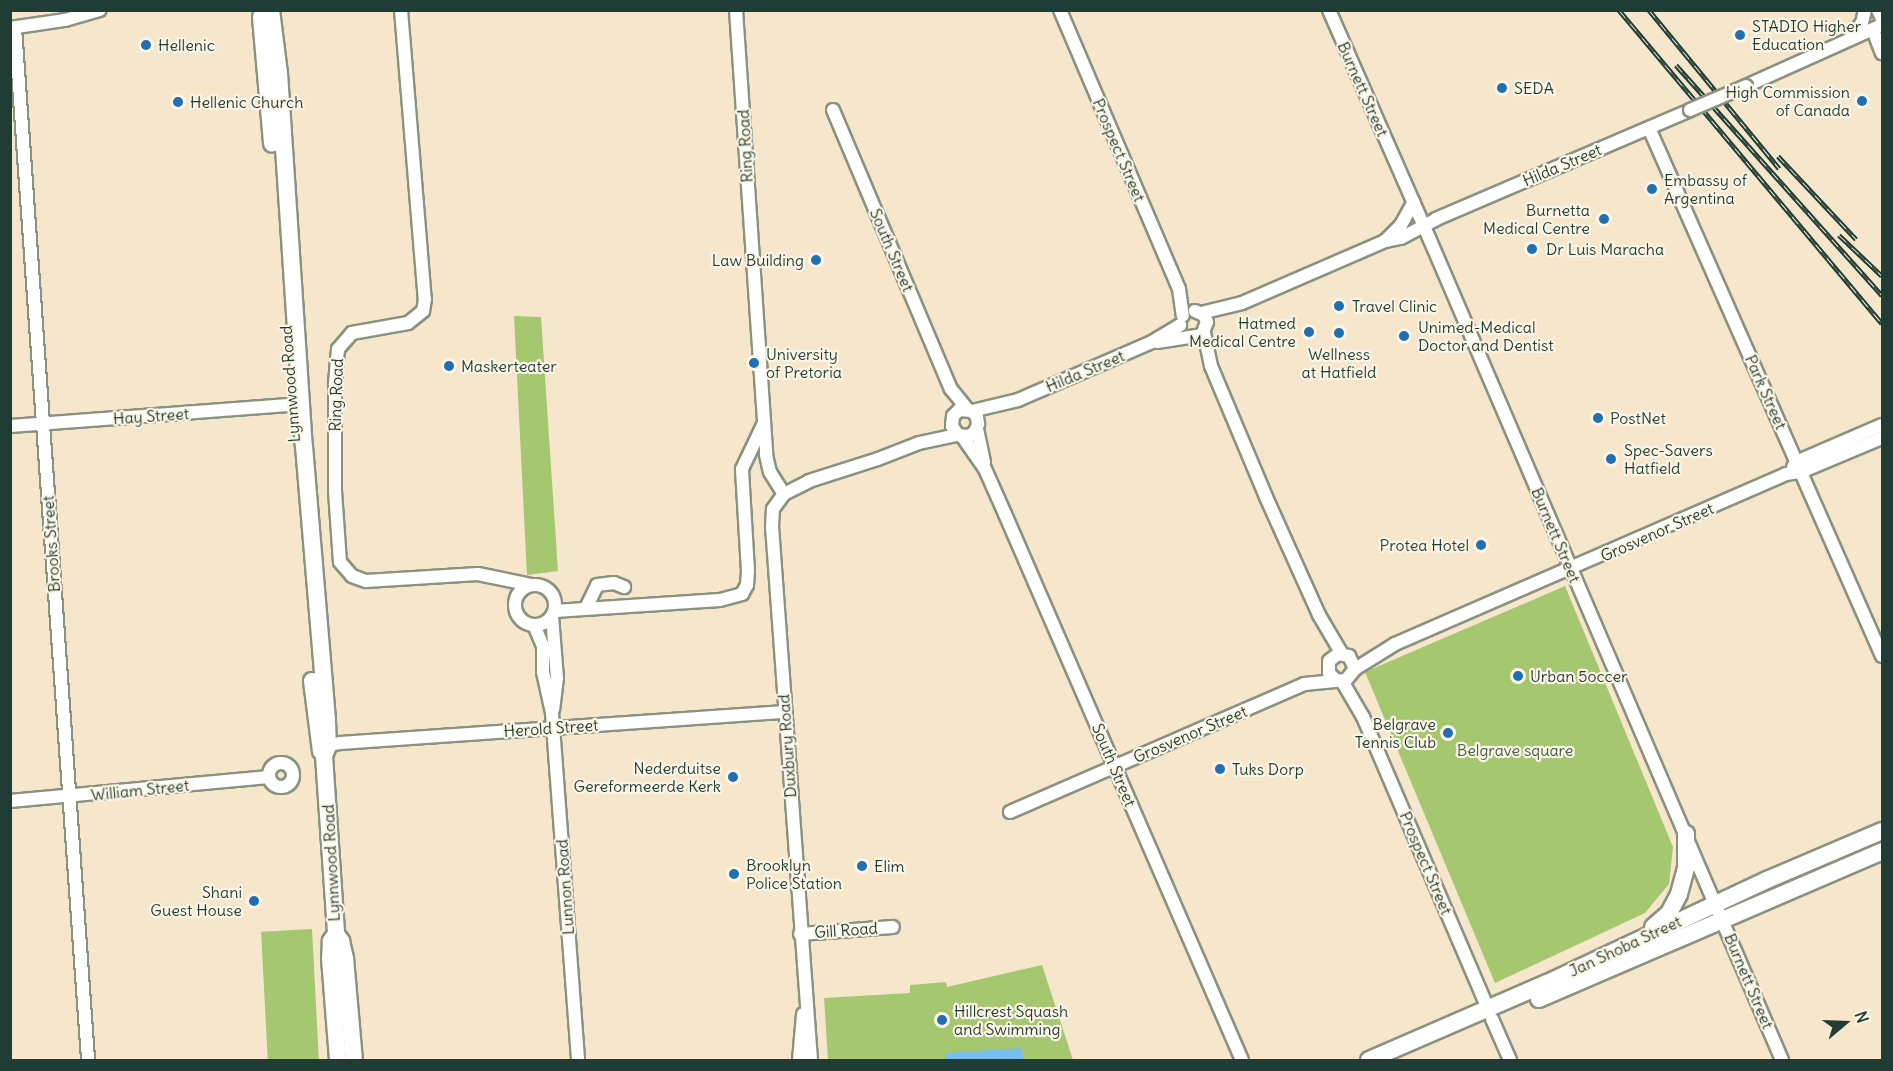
<!DOCTYPE html>
<style>
body{margin:0}
#map{position:relative;width:1893px;height:1071px;overflow:hidden;background:#f5e6cc;font-family:Delius,sans-serif}
div>[style]{position:absolute}
.green>*{inset:0;background:#a4c770;transform-origin:0 0}
.water>*{inset:0;background:#78bfef}
.roads{filter:drop-shadow(2px 0 #8a9280) drop-shadow(-2px 0 #8a9280) drop-shadow(0 2px #8a9280) drop-shadow(0 -2px #8a9280)}
.minor>*{height:12px;margin:-6px;padding:0 6px;transform-origin:6px;border-radius:6px;background:#fff}
.minor>.ring{margin:-6px;padding:0;box-sizing:content-box;background:none;border:12px solid #fff;border-radius:50%}
.major>*{height:16px;margin:-8px;padding:0 8px;transform-origin:8px;border-radius:8px;background:#fff}
.rail>*{height:5px;margin-top:-2.5px;transform-origin:0;background:repeating-linear-gradient(90deg,#fcf5e5 0 9px,#1f3d34 0 18px);box-sizing:border-box;border-block:2px solid #1f3d34}
.bridges{filter:drop-shadow(2px 0 #8a9280) drop-shadow(-2px 0 #8a9280) drop-shadow(0 2px #8a9280) drop-shadow(0 -2px #8a9280)}
.minor-bridge>*{height:12px;margin:-6px;padding:0 6px;transform-origin:6px;border-radius:6px;background:#fff}
.dots>*{width:16px;height:16px;translate:-50% -50%;box-sizing:border-box;border:3px solid #fcf5e5;border-radius:50%}
span{translate:-50% -50%;white-space:nowrap;text-align:center;line-height:1.15;-webkit-text-stroke:4.5px #fcf5e5;paint-order:stroke}
.poi-label{font-size:16px;color:#1f3d34}
.left{translate:0 -50%;text-align:left}
.right{translate:-100% -50%;text-align:right}
.street-label{font-size:16px;color:#1f3d34}
.park-label{font-size:16px;color:#406043}
.frame{position:absolute;inset:0;border:12px solid #1f3d34;pointer-events:none}
.north{position:absolute;left:1815px;top:993px;width:60px;height:60px;-webkit-text-stroke:4px #fcf5e5;paint-order:stroke;rotate:71deg;font-size:16px;font-weight:700;line-height:24px;text-align:center;color:#1f3d34}
.north::after{content:'';display:block;margin:auto;width:21px;height:27px;background:#1f3d34;clip-path:polygon(50% 0,100% 100%,50% 72%,0 100%)}
</style>
<div id="map">
<div class="green">
<div style="clip-path:polygon(514px 316px,541px 317px,558px 571px,527px 575px)"></div>
<div style="clip-path:polygon(1565px 586px,1673px 847px,1669px 884px,1645px 913px,1495px 983px,1365px 672px)"></div>
<div style="left:312px;top:929px;width:131px;height:51px;rotate:87deg"></div>
<div style="clip-path:polygon(1042px 965px,1073px 1060px,828px 1060px,824px 998px,910px 993px,910px 985px,946px 982px,947px 987px)"></div>
</div>
<div class="water">
<div style="clip-path:polygon(1022px 1048px,1023px 1060px,946px 1060px,946px 1053px)"></div>
</div>
<div class="roads">
<div class="minor">
<div style="left:401px;top:10px;width:290px;rotate:85.3deg"></div>
<div style="left:425px;top:299px;width:12px;rotate:99deg"></div>
<div style="left:423px;top:311px;width:19px;rotate:141deg"></div>
<div style="left:408px;top:323px;width:57px;rotate:169.9deg"></div>
<div style="left:352px;top:333px;width:21px;rotate:131deg"></div>
<div style="left:338px;top:349px;width:36px;rotate:95deg"></div>
<div style="left:335px;top:385px;width:106px;rotate:90deg"></div>
<div style="left:335px;top:491px;width:71px;rotate:86deg"></div>
<div style="left:340px;top:562px;width:18px;rotate:49deg"></div>
<div style="left:352px;top:576px;width:15px;rotate:20deg"></div>
<div style="left:366px;top:581px;width:112px;rotate:-3.6deg"></div>
<div style="left:478px;top:574px;width:54px;rotate:11.7deg"></div>
<div style="left:736px;top:10px;width:446px;rotate:86.1deg"></div>
<div style="left:766px;top:455px;width:17px;rotate:77deg"></div>
<div style="left:770px;top:472px;width:26px;rotate:58deg"></div>
<div style="left:1060px;top:10px;width:303px;rotate:66.9deg"></div>
<div style="left:1179px;top:289px;width:27px;rotate:82deg"></div>
<div style="left:1329px;top:10px;width:251px;rotate:66.3deg"></div>
<div style="left:1430px;top:240px;width:892px;rotate:66.77deg"></div>
<div style="left:1878px;top:10px;width:10px;rotate:66deg"></div>
<div style="left:10px;top:28px;width:56px;rotate:-8.3deg"></div>
<div style="left:65px;top:20px;width:36px;rotate:-16deg"></div>
<div style="left:15px;top:28px;width:1035px;rotate:85.95deg"></div>
<div style="left:1873px;top:30px;width:25px;rotate:69deg"></div>
<div style="left:1851px;top:37px;width:18px;rotate:-52deg"></div>
<div style="left:1862px;top:23px;width:13px;rotate:-77deg"></div>
<div style="left:1746px;top:86px;width:149px;rotate:-24.2deg"></div>
<div style="left:833px;top:110px;width:303px;rotate:67.1deg"></div>
<div style="left:951px;top:389px;width:27px;rotate:51deg"></div>
<div style="left:1649px;top:128px;width:577px;rotate:66.19deg"></div>
<div style="left:1385px;top:241px;width:23px;rotate:-45deg"></div>
<div style="left:1401px;top:225px;width:26px;rotate:-61deg"></div>
<div style="left:1201px;top:313px;width:42px;rotate:-13.7deg"></div>
<div style="left:1242px;top:303px;width:156px;rotate:-23.4deg"></div>
<div style="left:1385px;top:241px;width:16px;rotate:-11deg"></div>
<div style="left:1401px;top:238px;width:40px;rotate:-28deg"></div>
<div style="left:1436px;top:219px;width:276px;rotate:-23.2deg"></div>
<div style="left:1204px;top:333px;width:34px;rotate:78deg"></div>
<div style="left:1211px;top:366px;width:142px;rotate:67.2deg"></div>
<div style="left:1266px;top:497px;width:129px;rotate:65.8deg"></div>
<div style="left:1319px;top:615px;width:45px;rotate:59.5deg"></div>
<div style="left:1157px;top:342px;width:46px;rotate:-8.8deg"></div>
<div style="left:1202px;top:335px;width:14px;rotate:-69deg"></div>
<div style="left:1207px;top:322px;width:8px;rotate:-113deg"></div>
<div style="left:1204px;top:315px;width:10px;rotate:-156deg"></div>
<div style="left:972px;top:411px;width:47px;rotate:-13.4deg"></div>
<div style="left:1018px;top:400px;width:146px;rotate:-23.4deg"></div>
<div style="left:1152px;top:342px;width:33px;rotate:-31deg"></div>
<div style="left:10px;top:426px;width:283px;rotate:-4.3deg"></div>
<div style="left:977px;top:429px;width:34px;rotate:78deg"></div>
<div style="left:962px;top:436px;width:40px;rotate:55.1deg"></div>
<div style="left:985px;top:469px;width:49px;rotate:66deg"></div>
<div style="left:1005px;top:514px;width:595px;rotate:66.54deg"></div>
<div style="left:1793px;top:467px;width:6px;rotate:-59deg"></div>
<div style="left:1796px;top:462px;width:94px;rotate:-23.3deg"></div>
<div class="ring" style="left:515px;top:585px;width:28px;height:28px"></div>
<div style="left:586px;top:608px;width:25px;rotate:-64deg"></div>
<div style="left:597px;top:585px;width:17px;rotate:-7deg"></div>
<div style="left:614px;top:583px;width:11px;rotate:22deg"></div>
<div style="left:555px;top:611px;width:165px;rotate:-3.8deg"></div>
<div style="left:720px;top:600px;width:23px;rotate:-15deg"></div>
<div style="left:742px;top:594px;width:10px;rotate:-61deg"></div>
<div style="left:747px;top:585px;width:14px;rotate:-86deg"></div>
<div style="left:748px;top:571px;width:102px;rotate:-93.4deg"></div>
<div style="left:742px;top:469px;width:49px;rotate:-64.5deg"></div>
<div style="left:552px;top:616px;width:62px;rotate:85.4deg"></div>
<div style="left:557px;top:678px;width:31px;rotate:97deg"></div>
<div style="left:534px;top:625px;width:23px;rotate:67deg"></div>
<div style="left:543px;top:646px;width:26px;rotate:90deg"></div>
<div style="left:543px;top:672px;width:42px;rotate:77.6deg"></div>
<div style="left:552px;top:713px;width:348px;rotate:85.7deg"></div>
<div style="left:1355px;top:669px;width:47px;rotate:-32deg"></div>
<div style="left:1395px;top:644px;width:426px;rotate:-23.5deg"></div>
<div style="left:1786px;top:474px;width:15px;rotate:-8deg"></div>
<div style="left:1801px;top:472px;width:88px;rotate:-22.8deg"></div>
<div style="left:1342px;top:681px;width:42px;rotate:59.7deg"></div>
<div style="left:1363px;top:717px;width:318px;rotate:66.8deg"></div>
<div style="left:322px;top:746px;width:18px;rotate:-9deg"></div>
<div style="left:340px;top:743px;width:446px;rotate:-4deg"></div>
<div class="ring" style="left:269px;top:763px;width:12px;height:12px"></div>
<div style="left:10px;top:801px;width:260px;rotate:-5.3deg"></div>
<div style="left:1010px;top:812px;width:321px;rotate:-23.5deg"></div>
<div style="left:1304px;top:684px;width:42px;rotate:-5.4deg"></div>
<div style="left:1346px;top:680px;width:14px;rotate:-51deg"></div>
<div style="left:1355px;top:669px;width:14px;rotate:-115deg"></div>
<div style="left:1349px;top:656px;width:11px;rotate:-170deg"></div>
<div style="left:1338px;top:654px;width:11px;rotate:142deg"></div>
<div style="left:1329px;top:661px;width:12px;rotate:90deg"></div>
<div style="left:1329px;top:673px;width:8px;rotate:45deg"></div>
<div style="left:800px;top:934px;width:93px;rotate:-4.3deg"></div>
<div style="left:1492px;top:1019px;width:45px;rotate:66.3deg"></div>
<div style="left:799px;top:1060px;width:46px;rotate:-85deg"></div>
<div style="left:811px;top:1060px;width:534px;rotate:-94.18deg"></div>
<div style="left:772px;top:527px;width:18px;rotate:-87deg"></div>
<div style="left:773px;top:509px;width:19px;rotate:-54deg"></div>
<div style="left:784px;top:494px;width:28px;rotate:-27deg"></div>
<div style="left:809px;top:481px;width:72px;rotate:-17.7deg"></div>
<div style="left:878px;top:459px;width:44px;rotate:-21.3deg"></div>
<div style="left:919px;top:443px;width:40px;rotate:-12deg"></div>
<div style="left:958px;top:435px;width:11px;rotate:5deg"></div>
<div style="left:969px;top:436px;width:7px;rotate:-34deg"></div>
<div style="left:975px;top:432px;width:9px;rotate:-69deg"></div>
<div style="left:978px;top:424px;width:7px;rotate:-98deg"></div>
<div style="left:977px;top:417px;width:8px;rotate:-130deg"></div>
<div style="left:972px;top:411px;width:13px;rotate:-176deg"></div>
<div style="left:959px;top:410px;width:8px;rotate:135deg"></div>
<div style="left:953px;top:416px;width:10px;rotate:96deg"></div>
<div style="left:952px;top:426px;width:11px;rotate:56deg"></div>
</div>
<div class="major">
<div style="left:271px;top:10px;width:64px;rotate:82.8deg"></div>
<div style="left:279px;top:73px;width:374px;rotate:86.2deg"></div>
<div style="left:304px;top:446px;width:275px;rotate:85.2deg"></div>
<div style="left:327px;top:720px;width:26px;rotate:88deg"></div>
<div style="left:328px;top:746px;width:11px;rotate:112deg"></div>
<div style="left:324px;top:756px;width:178px;rotate:86.1deg"></div>
<div style="left:336px;top:934px;width:9px;rotate:54deg"></div>
<div style="left:341px;top:941px;width:17px;rotate:77deg"></div>
<div style="left:345px;top:958px;width:102px;rotate:85deg"></div>
<div style="left:261px;top:17px;width:127px;rotate:85deg"></div>
<div style="left:312px;top:681px;width:71px;rotate:82.7deg"></div>
<div style="left:1653px;top:927px;width:21px;rotate:-41deg"></div>
<div style="left:1669px;top:913px;width:21px;rotate:-62deg"></div>
<div style="left:1679px;top:894px;width:27px;rotate:-75deg"></div>
<div style="left:1686px;top:868px;width:34px;rotate:-90deg"></div>
<div style="left:336px;top:934px;width:9px;rotate:126deg"></div>
<div style="left:331px;top:941px;width:17px;rotate:93deg"></div>
<div style="left:330px;top:958px;width:102px;rotate:85.5deg"></div>
<div style="left:1539px;top:999px;width:374px;rotate:-23.3deg"></div>
<div style="left:1369px;top:1060px;width:194px;rotate:-23.4deg"></div>
<div style="left:1547px;top:983px;width:243px;rotate:-25.1deg"></div>
<div style="left:1767px;top:880px;width:125px;rotate:-23.1deg"></div>
</div>
</div>
<div class="rail">
<div style="left:1619px;top:10px;width:409px;rotate:50deg"></div>
<div style="left:1649px;top:10px;width:205px;rotate:50.6deg"></div>
<div style="left:1676px;top:65px;width:309px;rotate:48.2deg"></div>
<div style="left:1778px;top:156px;width:114px;rotate:46.8deg"></div>
<div style="left:1839px;top:235px;width:59px;rotate:43.6deg"></div>
</div>
<div class="bridges">
<div class="minor-bridge">
<div style="left:1690px;top:110px;width:61px;rotate:-23.2deg"></div>
</div>
</div>
<div class="dots">
<div style="left:1740px;top:35px;background:#1f6fb2"></div>
<div style="left:146px;top:45px;background:#1f6fb2"></div>
<div style="left:1502px;top:88px;background:#1f6fb2"></div>
<div style="left:1862px;top:101px;background:#1f6fb2"></div>
<div style="left:178px;top:102px;background:#1f6fb2"></div>
<div style="left:1652px;top:189px;background:#1f6fb2"></div>
<div style="left:1604px;top:219px;background:#1f6fb2"></div>
<div style="left:1532px;top:249px;background:#1f6fb2"></div>
<div style="left:816px;top:260px;background:#1f6fb2"></div>
<div style="left:1339px;top:306px;background:#1f6fb2"></div>
<div style="left:1309px;top:332px;background:#1f6fb2"></div>
<div style="left:1339px;top:333px;background:#1f6fb2"></div>
<div style="left:1404px;top:336px;background:#1f6fb2"></div>
<div style="left:754px;top:363px;background:#1f6fb2"></div>
<div style="left:449px;top:366px;background:#1f6fb2"></div>
<div style="left:1598px;top:418px;background:#1f6fb2"></div>
<div style="left:1611px;top:459px;background:#1f6fb2"></div>
<div style="left:1481px;top:545px;background:#1f6fb2"></div>
<div style="left:1518px;top:676px;background:#1f6fb2"></div>
<div style="left:1448px;top:733px;background:#1f6fb2"></div>
<div style="left:1220px;top:769px;background:#1f6fb2"></div>
<div style="left:733px;top:777px;background:#1f6fb2"></div>
<div style="left:862px;top:866px;background:#1f6fb2"></div>
<div style="left:734px;top:874px;background:#1f6fb2"></div>
<div style="left:254px;top:901px;background:#1f6fb2"></div>
<div style="left:942px;top:1020px;background:#1f6fb2"></div>
</div>
<div class="poi-label">
<span class="left" style="left:1752px;top:35px">STADIO Higher<br>Education</span>
<span class="left" style="left:158px;top:45px">Hellenic</span>
<span class="left" style="left:1514px;top:88px">SEDA</span>
<span class="right" style="left:1850px;top:101px">High Commission<br>of Canada</span>
<span class="left" style="left:190px;top:102px">Hellenic Church</span>
<span class="left" style="left:1664px;top:189px">Embassy of<br>Argentina</span>
<span class="right" style="left:1590px;top:219px">Burnetta<br>Medical Centre</span>
<span class="left" style="left:1546px;top:249px">Dr Luis Maracha</span>
<span class="right" style="left:804px;top:260px">Law Building</span>
<span class="left" style="left:1352px;top:306px">Travel Clinic</span>
<span class="right" style="left:1296px;top:332px">Hatmed<br>Medical Centre</span>
<span class="left" style="left:1418px;top:336px">Unimed-Medical<br>Doctor and Dentist</span>
<span class="left" style="left:766px;top:363px">University<br>of Pretoria</span>
<span style="left:1339px;top:363px">Wellness<br>at Hatfield</span>
<span class="left" style="left:461px;top:366px">Maskerteater</span>
<span class="left" style="left:1610px;top:418px">PostNet</span>
<span class="left" style="left:1624px;top:459px">Spec-Savers<br>Hatfield</span>
<span class="right" style="left:1469px;top:545px">Protea Hotel</span>
<span class="left" style="left:1530px;top:676px">Urban 5occer</span>
<span class="right" style="left:1436px;top:733px">Belgrave<br>Tennis Club</span>
<span class="right" style="left:721px;top:777px">Nederduitse<br>Gereformeerde Kerk</span>
<span class="left" style="left:1232px;top:769px">Tuks Dorp</span>
<span class="left" style="left:746px;top:874px">Brooklyn<br>Police Station</span>
<span class="left" style="left:874px;top:866px">Elim</span>
<span class="right" style="left:242px;top:901px">Shani<br>Guest House</span>
<span class="left" style="left:954px;top:1020px">Hillcrest Squash<br>and Swimming</span>
</div>
<div class="street-label">
<span style="left:1363px;top:89px;rotate:66deg">Burnett Street</span>
<span style="left:745px;top:146px;rotate:-93deg">Ring Road</span>
<span style="left:1119px;top:150px;rotate:67deg">Prospect Street</span>
<span style="left:1562px;top:165px;rotate:-23deg">Hilda Street</span>
<span style="left:892px;top:250px;rotate:67deg">South Street</span>
<span style="left:1085px;top:371px;rotate:-23deg">Hilda Street</span>
<span style="left:290px;top:384px;rotate:-94deg">Lynnwood Road</span>
<span style="left:1766px;top:392px;rotate:66deg">Park Street</span>
<span style="left:336px;top:395px;rotate:-88deg">Ring Road</span>
<span style="left:151px;top:416px;rotate:-4deg">Hay Street</span>
<span style="left:1657px;top:532px;rotate:-24deg">Grosvenor Street</span>
<span style="left:1556px;top:535px;rotate:67deg">Burnett Street</span>
<span style="left:51px;top:544px;rotate:-94deg">Brooks Street</span>
<span style="left:551px;top:728px;rotate:-4deg">Herold Street</span>
<span style="left:1190px;top:734px;rotate:-23deg">Grosvenor Street</span>
<span style="left:787px;top:746px;rotate:-94deg">Duxbury Road</span>
<span style="left:1114px;top:765px;rotate:67deg">South Street</span>
<span style="left:140px;top:790px;rotate:-6deg">William Street</span>
<span style="left:331px;top:863px;rotate:-93deg">Lynnwood Road</span>
<span style="left:1426px;top:863px;rotate:67deg">Prospect Street</span>
<span style="left:565px;top:887px;rotate:-94deg">Lunnon Road</span>
<span style="left:846px;top:930px;rotate:-4deg">Gill Road</span>
<span style="left:1625px;top:946px;rotate:-25deg">Jan Shoba Street</span>
<span style="left:1749px;top:981px;rotate:67deg">Burnett Street</span>
</div>
<div class="park-label">
<span style="left:1515px;top:750px">Belgrave square</span>
</div>
<div class="frame"></div>
<div class="north">N</div>
</div>
